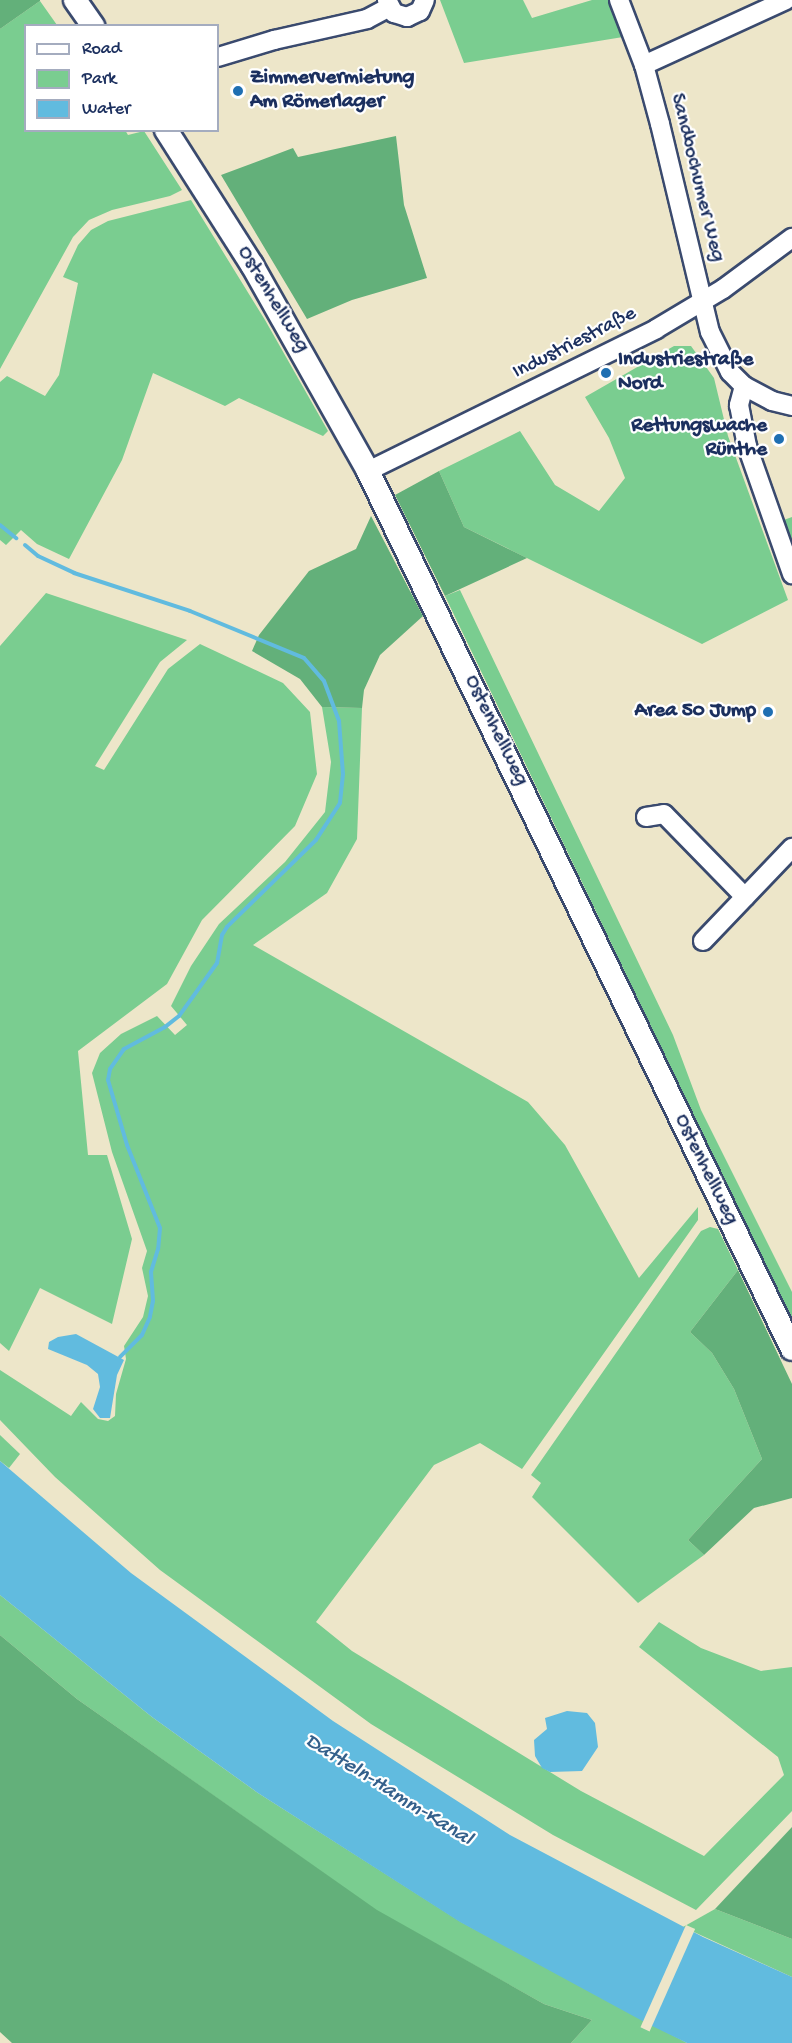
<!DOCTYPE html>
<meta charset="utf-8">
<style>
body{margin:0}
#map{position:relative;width:792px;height:2043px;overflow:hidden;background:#ede6c9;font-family:"Gochi Hand",sans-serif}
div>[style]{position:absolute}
.green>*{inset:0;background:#7acd90}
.forest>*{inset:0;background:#63b07a}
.water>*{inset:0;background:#61bbdf}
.pier>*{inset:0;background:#ede6c9;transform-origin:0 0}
.stream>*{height:4px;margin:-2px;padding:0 2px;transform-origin:2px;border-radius:2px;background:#61bbdf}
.roads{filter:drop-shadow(2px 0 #3a4a6e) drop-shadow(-2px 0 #3a4a6e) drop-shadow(0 2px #3a4a6e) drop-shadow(0 -2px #3a4a6e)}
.minor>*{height:18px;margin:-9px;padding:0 9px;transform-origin:9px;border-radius:9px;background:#fff}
.major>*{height:22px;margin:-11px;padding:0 11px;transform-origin:11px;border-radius:11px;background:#fff}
.dots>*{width:16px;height:16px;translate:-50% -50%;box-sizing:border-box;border:3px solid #fff;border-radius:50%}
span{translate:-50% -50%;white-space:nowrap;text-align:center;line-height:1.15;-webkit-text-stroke:4.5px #fff;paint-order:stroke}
.poi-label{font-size:21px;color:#1b2f5e;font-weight:700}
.left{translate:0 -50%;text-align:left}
.right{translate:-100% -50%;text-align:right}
.street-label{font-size:21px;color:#1b2f5e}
.water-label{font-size:22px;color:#34608b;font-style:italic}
.legend{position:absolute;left:24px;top:24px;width:195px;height:108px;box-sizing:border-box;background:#fff;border:2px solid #a4acbf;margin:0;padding:8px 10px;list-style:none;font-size:18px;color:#1b2f5e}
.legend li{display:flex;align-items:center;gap:12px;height:30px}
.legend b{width:30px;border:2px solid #a4acbf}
</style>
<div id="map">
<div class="green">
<div style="clip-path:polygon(440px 0,523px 0,532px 18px,592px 0,608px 0,623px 37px,464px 63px)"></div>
<div style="clip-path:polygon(40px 1px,57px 25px,26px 26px,26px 130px,125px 130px,128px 135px,144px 131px,182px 190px,170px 196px,112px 210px,89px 220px,73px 237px,0 369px,0 29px)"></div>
<div style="clip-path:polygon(191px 200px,265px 320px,328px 431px,323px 436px,239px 398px,225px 406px,153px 373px,122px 460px,69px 559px,37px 544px,21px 530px,6px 545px,0 540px,0 382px,7px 376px,45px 396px,59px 375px,78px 283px,63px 277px,78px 245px,91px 230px,108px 221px)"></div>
<div style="clip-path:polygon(674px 346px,691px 346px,714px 378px,728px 436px,788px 600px,702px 644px,464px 527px,439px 471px,520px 431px,555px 485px,599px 511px,625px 478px,609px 438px,585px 397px)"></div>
<div style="clip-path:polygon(792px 517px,792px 549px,781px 521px)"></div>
<div style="clip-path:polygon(460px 590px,673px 1035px,701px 1110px,792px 1292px,792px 1321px,445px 596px)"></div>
<div style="clip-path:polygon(46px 593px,187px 640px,160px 662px,95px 766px,104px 770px,168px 669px,200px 644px,283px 683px,310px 712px,317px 774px,295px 826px,202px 920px,167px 984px,78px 1051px,88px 1155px,107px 1155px,132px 1239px,112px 1324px,40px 1288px,9px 1351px,0 1343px,0 646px)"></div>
<div style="clip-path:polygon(322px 707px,362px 708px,357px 839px,327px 893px,253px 945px,528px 1102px,565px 1145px,639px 1278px,698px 1207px,698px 1220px,522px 1469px,480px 1443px,434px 1465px,316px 1622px,352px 1651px,581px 1791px,704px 1856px,784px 1775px,778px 1757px,639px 1647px,659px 1622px,701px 1648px,761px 1671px,792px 1667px,792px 1811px,696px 1910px,553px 1835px,371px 1724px,160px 1570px,55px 1477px,0 1420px,0 1370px,71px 1416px,81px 1402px,98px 1419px,108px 1421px,115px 1416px,116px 1394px,126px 1359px,124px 1346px,143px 1317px,148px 1296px,142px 1268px,147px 1251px,112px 1152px,92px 1073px,100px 1053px,121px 1034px,157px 1016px,175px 1035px,187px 1025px,171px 1006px,191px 966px,219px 924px,285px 862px,325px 812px,331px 762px)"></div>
<div style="clip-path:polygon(710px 1227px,718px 1229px,738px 1270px,690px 1332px,712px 1353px,734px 1389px,762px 1459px,688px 1540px,704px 1555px,638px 1603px,532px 1497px,541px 1483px,531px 1475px,701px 1231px)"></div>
<div style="clip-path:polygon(0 1435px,20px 1454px,9px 1468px,0 1461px)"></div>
<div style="clip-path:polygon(0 1595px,152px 1717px,258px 1793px,461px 1922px,687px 2043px,571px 2043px,592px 2020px,544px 2004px,377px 1911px,77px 1699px,0 1635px)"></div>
<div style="clip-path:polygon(715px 1909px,792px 1939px,792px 1977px,683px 1927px)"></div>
</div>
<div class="forest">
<div style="clip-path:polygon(0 0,40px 0,40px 1px,0 29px)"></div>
<div style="clip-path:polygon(396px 136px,404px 205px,427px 278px,352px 300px,307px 319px,221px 175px,293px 148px,298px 157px)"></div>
<div style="clip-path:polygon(439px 471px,464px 527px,527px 558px,445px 596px,395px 495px)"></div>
<div style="clip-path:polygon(371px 516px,423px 616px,380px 655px,364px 690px,362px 708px,322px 707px,300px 679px,252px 651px,259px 635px,309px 571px,356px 549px)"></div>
<div style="clip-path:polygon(738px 1270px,792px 1384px,792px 1498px,754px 1508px,704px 1555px,688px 1540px,762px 1459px,734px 1389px,712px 1353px,690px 1332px)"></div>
<div style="clip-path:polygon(0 1635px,77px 1699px,377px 1910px,544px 2004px,592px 2020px,571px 2043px,12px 2043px,0 2032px)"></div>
<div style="clip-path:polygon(792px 1827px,792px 1939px,715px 1909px)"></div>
</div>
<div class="water">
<div style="clip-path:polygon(76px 1334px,124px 1360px,117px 1375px,110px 1418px,100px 1418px,93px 1409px,100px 1387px,98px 1374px,87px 1365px,48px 1349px,49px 1342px,58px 1337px)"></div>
<div style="clip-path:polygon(0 1461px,131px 1573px,333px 1721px,510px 1835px,703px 1937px,792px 1977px,792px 2043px,687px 2043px,648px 2024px,460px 1922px,258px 1793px,152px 1717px,0 1595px)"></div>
<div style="clip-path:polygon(567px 1711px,587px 1713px,595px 1723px,598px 1747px,582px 1771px,550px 1772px,542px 1768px,535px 1756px,534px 1740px,547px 1729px,545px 1718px)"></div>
</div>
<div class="pier">
<div style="left:686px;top:1925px;width:10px;height:112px;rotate:24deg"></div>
</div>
<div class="stream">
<div style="left:0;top:525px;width:21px;rotate:39deg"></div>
<div style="left:25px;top:545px;width:17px;rotate:40deg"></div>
<div style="left:38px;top:556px;width:40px;rotate:25deg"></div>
<div style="left:74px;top:573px;width:122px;rotate:18.1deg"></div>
<div style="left:190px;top:611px;width:123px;rotate:22.4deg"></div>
<div style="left:304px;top:658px;width:30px;rotate:49deg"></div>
<div style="left:324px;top:681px;width:43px;rotate:69.4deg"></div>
<div style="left:339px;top:721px;width:53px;rotate:85.7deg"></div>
<div style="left:343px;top:774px;width:29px;rotate:96deg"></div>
<div style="left:340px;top:803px;width:44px;rotate:123deg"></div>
<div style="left:316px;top:840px;width:124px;rotate:135.7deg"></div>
<div style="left:227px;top:927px;width:9px;rotate:122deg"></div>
<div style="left:222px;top:935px;width:28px;rotate:100deg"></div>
<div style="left:217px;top:963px;width:65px;rotate:125.6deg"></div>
<div style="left:179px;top:1016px;width:18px;rotate:142deg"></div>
<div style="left:165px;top:1027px;width:47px;rotate:151.8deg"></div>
<div style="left:124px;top:1049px;width:24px;rotate:125deg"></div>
<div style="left:110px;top:1069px;width:11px;rotate:100deg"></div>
<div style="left:108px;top:1080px;width:68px;rotate:73.7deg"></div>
<div style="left:127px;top:1145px;width:89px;rotate:68.3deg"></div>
<div style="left:160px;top:1228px;width:21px;rotate:95deg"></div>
<div style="left:158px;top:1249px;width:24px;rotate:107deg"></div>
<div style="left:151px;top:1272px;width:29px;rotate:86deg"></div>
<div style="left:153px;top:1301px;width:16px;rotate:101deg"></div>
<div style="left:150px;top:1317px;width:20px;rotate:114deg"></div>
<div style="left:142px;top:1335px;width:31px;rotate:135deg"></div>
</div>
<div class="roads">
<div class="minor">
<div style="left:387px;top:0;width:15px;rotate:62deg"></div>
<div style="left:394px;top:13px;width:14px;rotate:17deg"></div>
<div style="left:407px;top:17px;width:14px;rotate:-25deg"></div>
<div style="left:420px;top:11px;width:12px;rotate:-66deg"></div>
<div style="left:619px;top:0;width:70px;rotate:69deg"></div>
<div style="left:644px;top:65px;width:61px;rotate:74.8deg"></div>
<div style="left:660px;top:124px;width:214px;rotate:76.5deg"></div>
<div style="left:710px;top:332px;width:45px;rotate:63.4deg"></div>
<div style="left:730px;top:372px;width:20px;rotate:45deg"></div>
<div style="left:744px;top:386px;width:32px;rotate:28deg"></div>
<div style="left:772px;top:401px;width:21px;rotate:14deg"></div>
<div style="left:218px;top:57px;width:59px;rotate:-16.9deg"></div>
<div style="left:274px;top:40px;width:95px;rotate:-12.7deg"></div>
<div style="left:367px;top:19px;width:26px;rotate:-28deg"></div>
<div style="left:644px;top:65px;width:156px;rotate:-24.6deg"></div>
<div style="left:744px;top:386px;width:20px;rotate:105deg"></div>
<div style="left:739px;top:405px;width:42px;rotate:79deg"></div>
<div style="left:747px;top:446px;width:136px;rotate:70.6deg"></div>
<div style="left:368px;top:471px;width:321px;rotate:-26.2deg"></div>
<div style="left:656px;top:329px;width:78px;rotate:-30.8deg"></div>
<div style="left:723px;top:289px;width:86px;rotate:-36.5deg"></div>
<div style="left:646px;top:817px;width:18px;rotate:-9deg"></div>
<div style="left:664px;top:814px;width:116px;rotate:45.7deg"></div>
<div style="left:703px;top:941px;width:129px;rotate:-46.3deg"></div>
</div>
<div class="major">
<div style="left:75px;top:0;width:32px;rotate:55deg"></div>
<div style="left:166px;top:130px;width:160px;rotate:57.5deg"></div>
<div style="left:252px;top:265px;width:236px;rotate:60.6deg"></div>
<div style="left:368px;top:471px;width:975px;rotate:64.22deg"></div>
</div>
</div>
<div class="dots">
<div style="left:238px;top:91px;background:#1f6fb2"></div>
<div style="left:606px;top:373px;background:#1f6fb2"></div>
<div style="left:779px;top:439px;background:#1f6fb2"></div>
<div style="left:768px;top:712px;background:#1f6fb2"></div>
</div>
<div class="poi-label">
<span class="left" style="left:250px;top:91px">Zimmervermietung<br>Am Römerlager</span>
<span class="left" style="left:618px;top:373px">Industriestraße<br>Nord</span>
<span class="right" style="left:767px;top:439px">Rettungswache<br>Rünthe</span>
<span class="right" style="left:756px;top:712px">Area 50 Jump</span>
</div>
<div class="street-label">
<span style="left:696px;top:178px;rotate:76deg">Sandbochumer Weg</span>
<span style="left:272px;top:300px;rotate:59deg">Ostenhellweg</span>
<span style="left:575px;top:344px;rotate:-27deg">Industriestraße</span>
<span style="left:495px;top:731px;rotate:64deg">Ostenhellweg</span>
<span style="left:705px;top:1170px;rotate:64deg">Ostenhellweg</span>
</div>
<div class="water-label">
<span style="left:388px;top:1791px;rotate:32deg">Datteln-Hamm-Kanal</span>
</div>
<ul class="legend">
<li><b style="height:8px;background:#fff"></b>Road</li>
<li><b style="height:16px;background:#7acd90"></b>Park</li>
<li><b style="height:16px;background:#61bbdf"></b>Water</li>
</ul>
</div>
